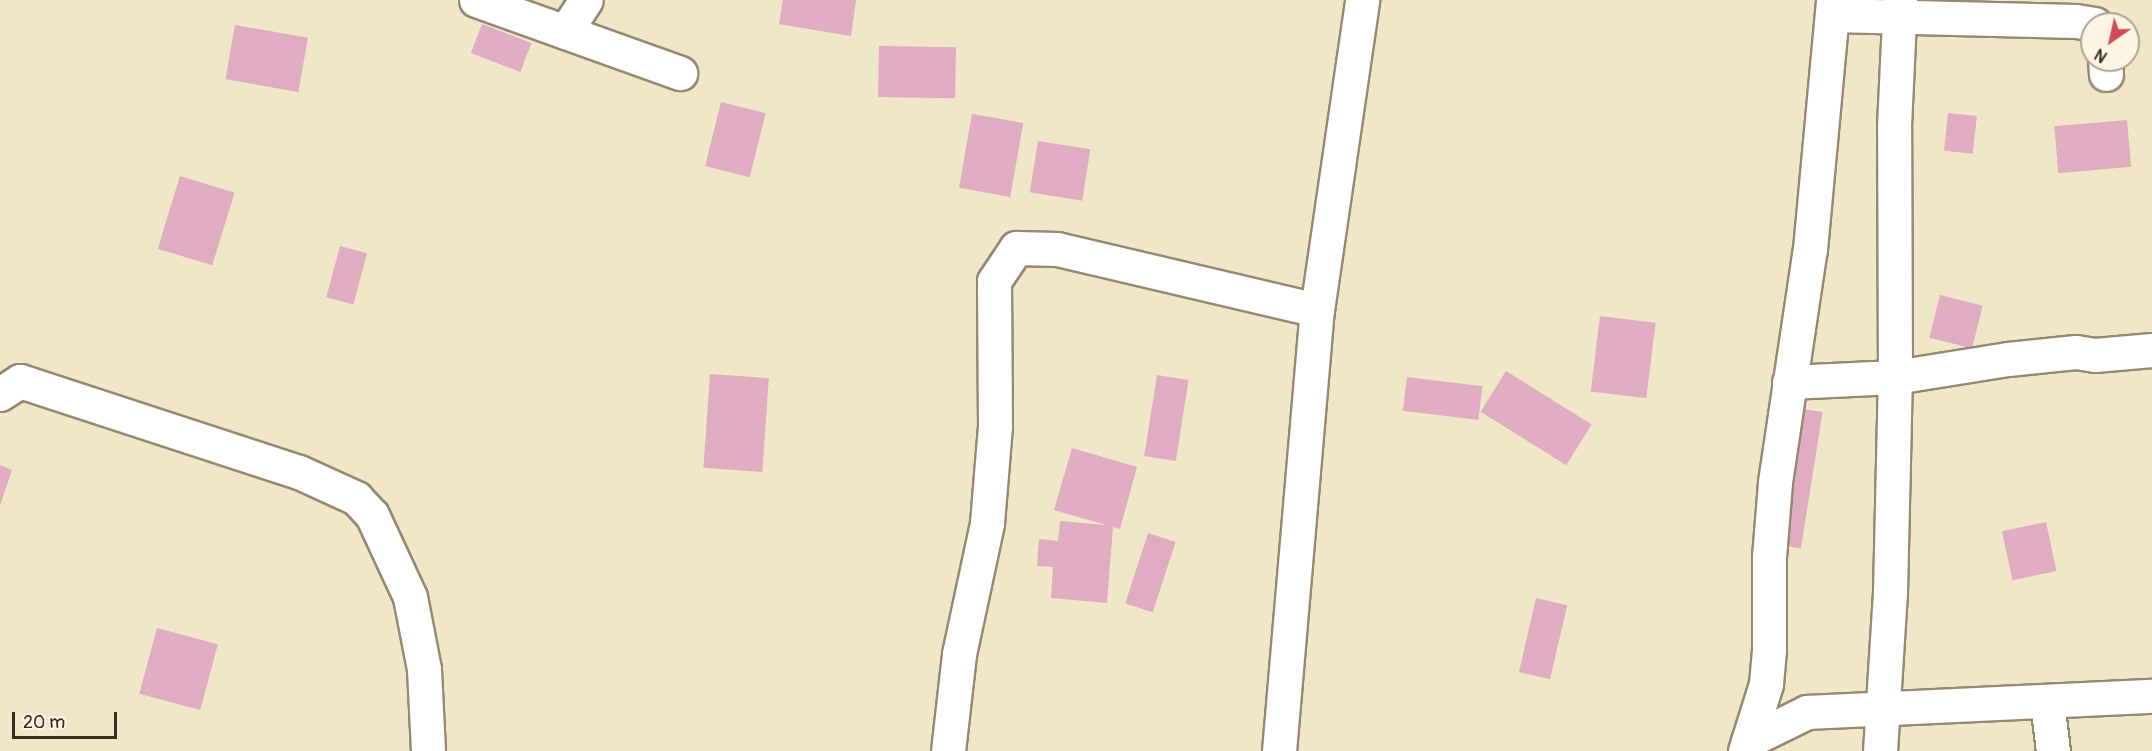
<!DOCTYPE html>
<style>
body{margin:0}
#map{position:relative;width:2152px;height:751px;overflow:hidden;background:#f0e6c8;font-family:Pangolin,sans-serif}
div>[style]{position:absolute}
.building>*{inset:0;background:#e0acc2;transform-origin:0 0}
.roads{filter:drop-shadow(2px 0 #968873) drop-shadow(-2px 0 #968873) drop-shadow(0 2px #968873) drop-shadow(0 -2px #968873)}
.minor>*{height:33px;margin:-16.5px;padding:0 16.5px;transform-origin:16.5px;border-radius:16.5px;background:#fff}
span{translate:-50% -50%;white-space:nowrap;text-align:center;line-height:1.15;-webkit-text-stroke:4.5px #fcf5e5;paint-order:stroke}
.north{position:absolute;left:2080px;top:12px;width:60px;height:60px;box-sizing:border-box;background:#fcf5e5;border:2px solid #afa495;border-radius:50%;rotate:214deg;font-size:16px;font-weight:700;line-height:24px;text-align:center;color:#3b2a1e}
.north::after{content:'';display:block;margin:auto;width:21px;height:27px;background:#d1495b;clip-path:polygon(50% 0,100% 100%,50% 72%,0 100%)}
.scale{position:absolute;left:12px;top:712px;width:105px;height:27px;box-sizing:border-box;border:3px solid #3b2a1e;border-top:0;padding-left:8px;font-size:18px;line-height:21px;white-space:nowrap;color:#3b2a1e;-webkit-text-stroke:4px #fcf5e5;paint-order:stroke}
</style>
<div id="map">
<div class="building">
<div style="clip-path:polygon(783px 0,856px 0,851px 36px,779px 24px)"></div>
<div style="left:482px;top:24px;width:53px;height:31px;rotate:21deg"></div>
<div style="left:235px;top:25px;width:74px;height:55px;rotate:10deg"></div>
<div style="left:879px;top:46px;width:77px;height:51px;rotate:1deg"></div>
<div style="left:721px;top:102px;width:46px;height:66px;rotate:14deg"></div>
<div style="left:1948px;top:113px;width:29px;height:38px;rotate:6deg"></div>
<div style="left:972px;top:114px;width:52px;height:75px;rotate:10deg"></div>
<div style="left:2127px;top:120px;width:47px;height:73px;rotate:85deg"></div>
<div style="left:1038px;top:141px;width:53px;height:52px;rotate:9deg"></div>
<div style="left:180px;top:176px;width:57px;height:76px;rotate:17deg"></div>
<div style="left:340px;top:246px;width:28px;height:53px;rotate:15deg"></div>
<div style="left:1940px;top:295px;width:44px;height:44px;rotate:14deg"></div>
<div style="left:1600px;top:316px;width:56px;height:76px;rotate:7deg"></div>
<div style="left:1506px;top:371px;width:101px;height:48px;rotate:32deg"></div>
<div style="left:710px;top:374px;width:59px;height:94px;rotate:4deg"></div>
<div style="left:1157px;top:375px;width:32px;height:82px;rotate:9deg"></div>
<div style="left:1407px;top:377px;width:76px;height:34px;rotate:7deg"></div>
<div style="left:1784px;top:406px;width:39px;height:138px;rotate:9deg"></div>
<div style="clip-path:polygon(1072px 448px,1137px 467px,1120px 529px,1113px 527px,1107px 603px,1051px 598px,1053px 567px,1037px 566px,1039px 539px,1058px 541px,1060px 521px,1106px 525px,1054px 510px)"></div>
<div style="clip-path:polygon(0 465px,12px 470px,0 505px)"></div>
<div style="left:2046px;top:522px;width:50px;height:45px;rotate:78deg"></div>
<div style="left:1148px;top:533px;width:29px;height:74px;rotate:18deg"></div>
<div style="left:1536px;top:598px;width:32px;height:76px;rotate:13deg"></div>
<div style="left:157px;top:628px;width:63px;height:68px;rotate:15deg"></div>
</div>
<div class="roads">
<div class="minor">
<div style="left:476px;top:0;width:217px;rotate:19.7deg"></div>
<div style="left:1832px;top:15px;width:244px;rotate:1.4deg"></div>
<div style="left:2076px;top:21px;width:19px;rotate:9deg"></div>
<div style="left:565px;top:32px;width:38px;rotate:-57deg"></div>
<div style="left:2105px;top:60px;width:14px;rotate:86deg"></div>
<div style="left:1789px;top:382px;width:106px;rotate:-2.7deg"></div>
<div style="left:1895px;top:377px;width:114px;rotate:-9.1deg"></div>
<div style="left:2008px;top:359px;width:68px;rotate:-5.9deg"></div>
<div style="left:2076px;top:352px;width:19px;rotate:9deg"></div>
<div style="left:2095px;top:355px;width:57px;rotate:-5deg"></div>
<div style="left:0;top:394px;width:24px;rotate:-33deg"></div>
<div style="left:20px;top:381px;width:293px;rotate:18.1deg"></div>
<div style="left:299px;top:472px;width:63px;rotate:24.5deg"></div>
<div style="left:356px;top:498px;width:23px;rotate:47deg"></div>
<div style="left:372px;top:515px;width:90px;rotate:65.1deg"></div>
<div style="left:410px;top:597px;width:73px;rotate:79deg"></div>
<div style="left:424px;top:669px;width:82px;rotate:87.2deg"></div>
<div style="left:2047px;top:701px;width:50px;rotate:83.2deg"></div>
<div style="left:1748px;top:741px;width:66px;rotate:-26.2deg"></div>
<div style="left:1807px;top:712px;width:345px;rotate:-2.7deg"></div>
<div style="left:948px;top:751px;width:98px;rotate:-83.5deg"></div>
<div style="left:959px;top:654px;width:134px;rotate:-77.9deg"></div>
<div style="left:987px;top:523px;width:98px;rotate:-85.3deg"></div>
<div style="left:995px;top:425px;width:144px;rotate:-90.4deg"></div>
<div style="left:994px;top:281px;width:40px;rotate:-56deg"></div>
<div style="left:1016px;top:248px;width:41px;rotate:1.4deg"></div>
<div style="left:1057px;top:249px;width:267px;rotate:13.2deg"></div>
<div style="left:1279px;top:751px;width:443px;rotate:-85.1deg"></div>
<div style="left:1317px;top:310px;width:313px;rotate:-81.7deg"></div>
<div style="left:1745px;top:751px;width:70px;rotate:-72.6deg"></div>
<div style="left:1766px;top:684px;width:34px;rotate:-85deg"></div>
<div style="left:1769px;top:650px;width:93px;rotate:-90deg"></div>
<div style="left:1769px;top:557px;width:75px;rotate:-85.4deg"></div>
<div style="left:1775px;top:482px;width:236px;rotate:-81.5deg"></div>
<div style="left:1810px;top:249px;width:250px;rotate:-84.7deg"></div>
<div style="left:1880px;top:751px;width:158px;rotate:-86.4deg"></div>
<div style="left:1890px;top:593px;width:216px;rotate:-88.7deg"></div>
<div style="left:1895px;top:377px;width:251px;rotate:-90.2deg"></div>
<div style="left:1894px;top:126px;width:126px;rotate:-87.3deg"></div>
</div>
</div>
<div class="north">N</div>
<div class="scale">20 m</div>
</div>
